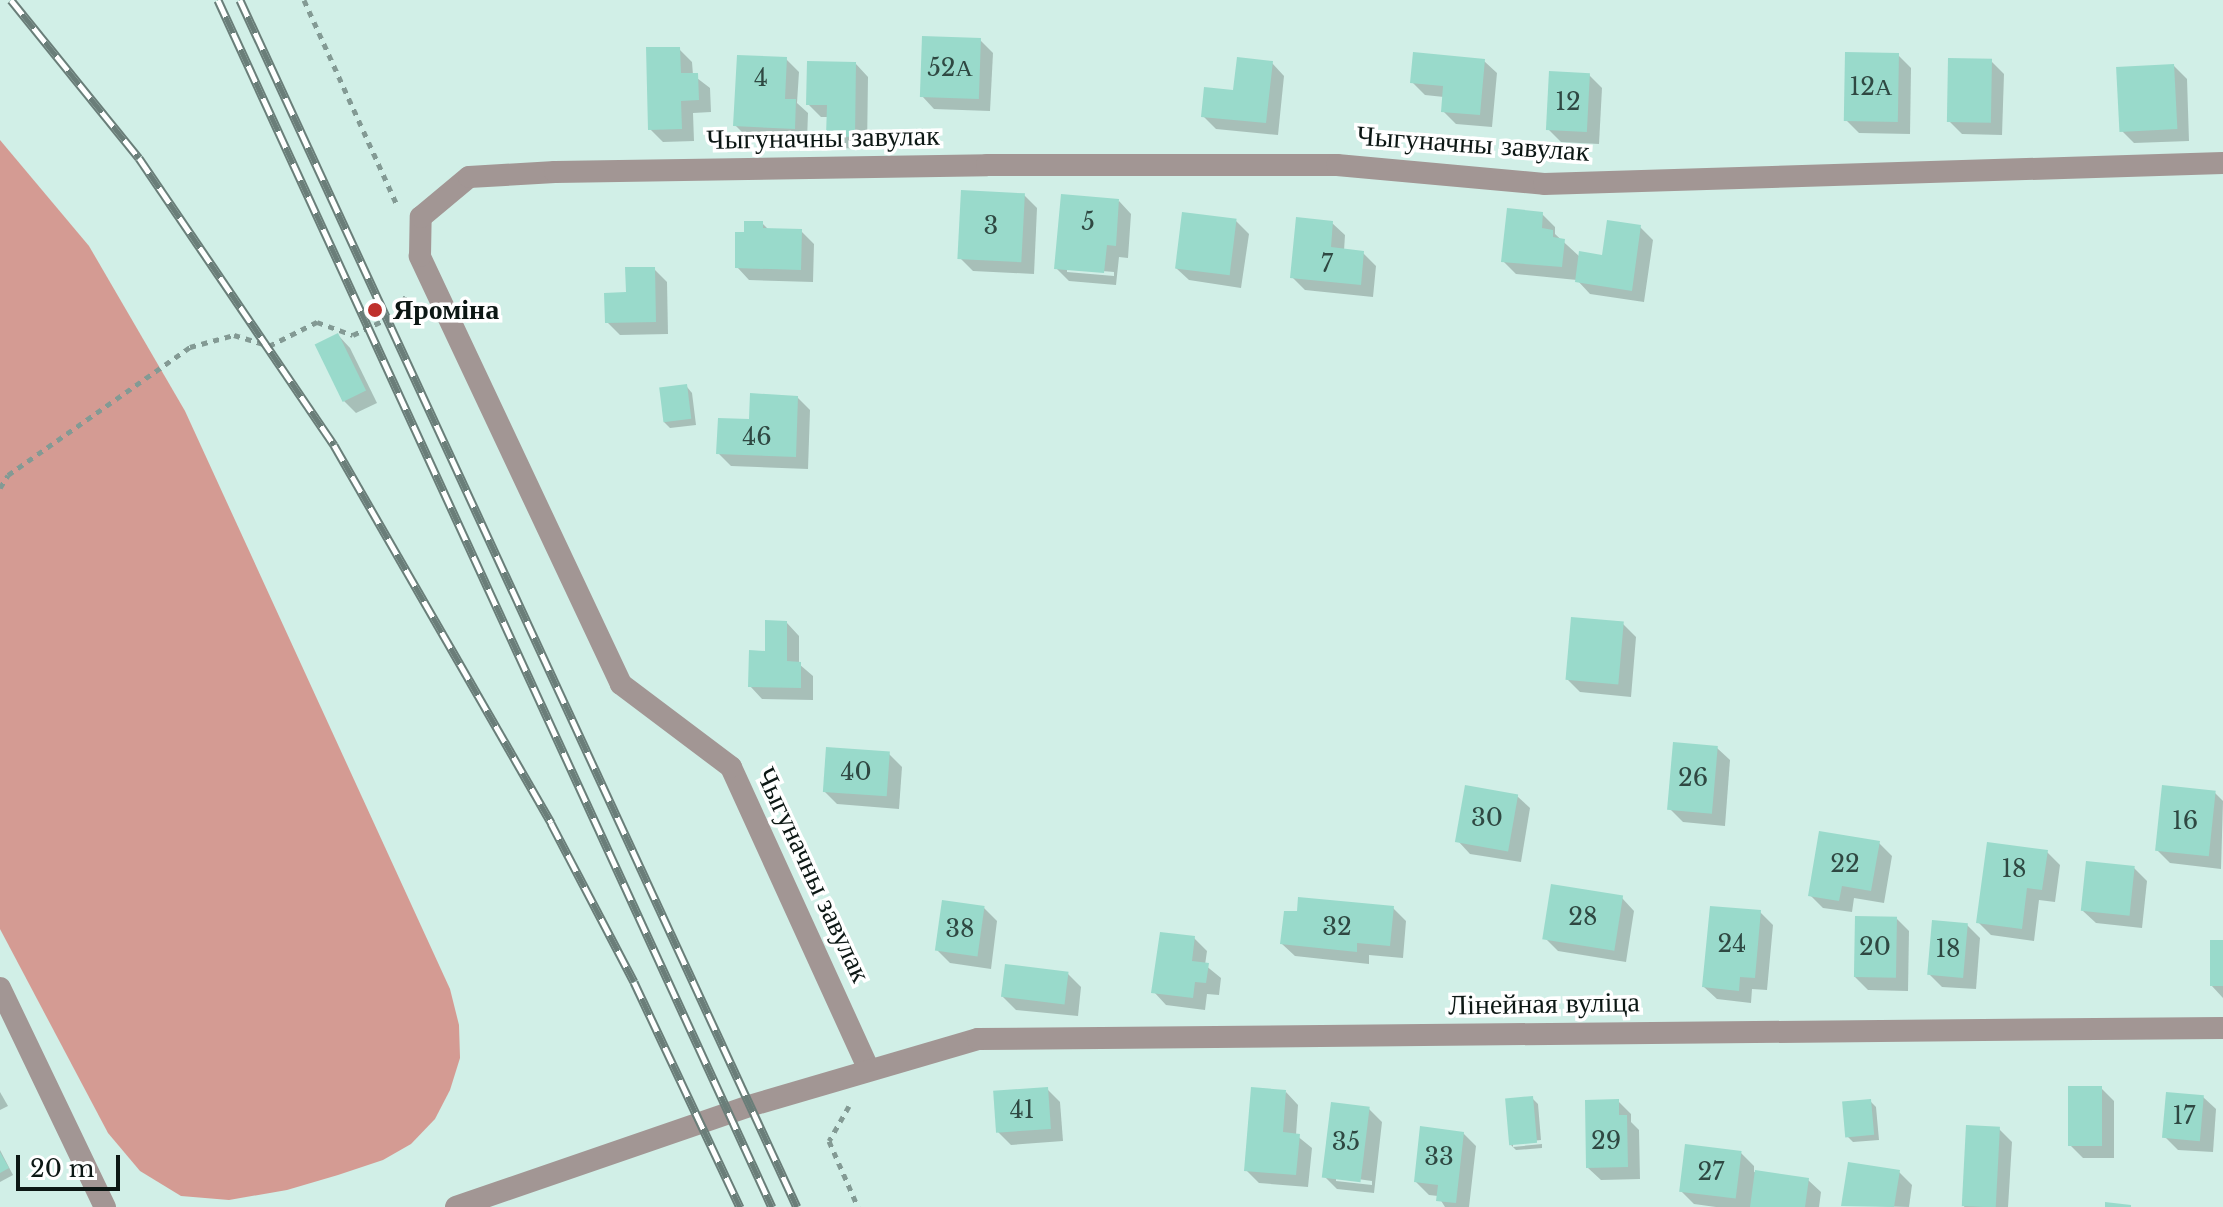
<!DOCTYPE html>
<meta charset="utf-8">
<style>
body{margin:0}
#map{position:relative;width:2223px;height:1207px;overflow:hidden;background:#d1efe7;font-family:"Libre Baskerville",serif}
div>[style]{position:absolute}
.forest>*{inset:0;background:#d49b93}
.shadow>*{inset:0;background:#0003}
.building>*{inset:0;background:#99dacb;transform-origin:0 0}
.path>*{height:5px;margin-top:-2.5px;transform-origin:0;background:repeating-linear-gradient(90deg,#839a94 0 6px,transparent 0 12px)}
.minor>*{height:22px;margin:-11px;padding:0 11px;transform-origin:11px;border-radius:11px;background:#a29694}
.tertiary>*{height:22px;margin:-11px;padding:0 11px;transform-origin:11px;border-radius:11px;background:#a29694}
.rail>*{height:9px;margin-top:-4.5px;transform-origin:0;background:repeating-linear-gradient(90deg,#fff 0 18px,#6a7e79 0 36px);box-sizing:border-box;border-block:2px solid #6a7e79}
.dots>*{width:22px;height:22px;translate:-50% -50%;box-sizing:border-box;border:4px solid #fff;border-radius:50%}
span{translate:-50% -50%;white-space:nowrap;text-align:center;line-height:1.15;-webkit-text-stroke:7px #fff;paint-order:stroke}
.number-label{font-size:24px;color:#2f4842}
.number-label span{-webkit-text-stroke-width:0}
.street-label{font-size:28px;color:#0c1714}
.poi-label{font-size:28px;color:#0c1714;font-weight:700}
.left{translate:0 -50%;text-align:left}
.scale{position:absolute;left:16px;top:1155px;width:104px;height:36px;box-sizing:border-box;border:4px solid #0c1714;border-top:0;padding-left:10px;font-size:24px;line-height:28px;white-space:nowrap;color:#0c1714;-webkit-text-stroke:6px #fff;paint-order:stroke}
</style>
<div id="map">
<div class="forest">
<div style="clip-path:polygon(0 140px,89px 246px,185px 411px,450px 989px,459px 1025px,460px 1058px,450px 1090px,435px 1119px,411px 1144px,383px 1160px,338px 1175px,287px 1190px,229px 1200px,181px 1196px,140px 1171px,108px 1133px,0 929px)"></div>
</div>
<div class="shadow">
<div style="clip-path:polygon(980px 40px,993px 53px,990px 111px,934px 109px,922px 96px)"></div>
<div style="clip-path:polygon(679px 49px,692px 62px,693px 75px,710px 88px,711px 112px,693px 113px,694px 141px,663px 142px,650px 129px)"></div>
<div style="clip-path:polygon(1898px 55px,1911px 68px,1910px 134px,1859px 133px,1846px 120px)"></div>
<div style="clip-path:polygon(786px 59px,799px 72px,797px 103px,808px 113px,807px 141px,748px 138px,735px 125px)"></div>
<div style="clip-path:polygon(1484px 61px,1497px 73px,1492px 127px,1456px 124px,1443px 111px,1444px 97px,1425px 95px,1412px 82px)"></div>
<div style="clip-path:polygon(1991px 61px,2004px 74px,2002px 135px,1962px 134px,1949px 121px)"></div>
<div style="clip-path:polygon(1272px 63px,1284px 76px,1278px 135px,1216px 129px,1203px 116px)"></div>
<div style="clip-path:polygon(856px 64px,868px 77px,867px 149px,841px 148px,828px 135px,828px 117px,821px 117px,808px 104px)"></div>
<div style="clip-path:polygon(2174px 66px,2187px 79px,2189px 141px,2134px 143px,2121px 130px)"></div>
<div style="clip-path:polygon(1589px 75px,1602px 88px,1599px 144px,1561px 142px,1548px 129px)"></div>
<div style="clip-path:polygon(1024px 195px,1037px 208px,1034px 274px,973px 271px,960px 258px)"></div>
<div style="clip-path:polygon(evenodd,1119px 201px,1131px 214px,1128px 258px,1119px 257px,1116px 285px,1069px 281px,1056px 268px,1119px 201px,1067px 268px,1114px 272px,1114px 276px,1067px 272px,1067px 268px)"></div>
<div style="clip-path:polygon(1542px 214px,1555px 227px,1555px 234px,1580px 257px,1604px 257px,1640px 227px,1653px 240px,1644px 302px,1590px 294px,1577px 280px,1516px 274px,1503px 261px)"></div>
<div style="clip-path:polygon(1236px 221px,1249px 234px,1241px 288px,1189px 280px,1176px 268px)"></div>
<div style="clip-path:polygon(762px 223px,769px 230px,801px 231px,814px 244px,813px 282px,749px 280px,737px 267px,746px 234px)"></div>
<div style="clip-path:polygon(1332px 223px,1345px 235px,1344px 251px,1363px 253px,1376px 266px,1373px 297px,1305px 290px,1292px 277px)"></div>
<div style="clip-path:polygon(654px 269px,667px 282px,668px 334px,620px 335px,607px 322px,628px 294px)"></div>
<div style="clip-path:polygon(338px 335px,350px 348px,377px 403px,356px 413px,343px 400px,317px 345px)"></div>
<div style="clip-path:polygon(687px 387px,692px 393px,696px 425px,670px 428px,664px 422px)"></div>
<div style="clip-path:polygon(797px 397px,810px 410px,808px 469px,731px 466px,718px 453px)"></div>
<div style="clip-path:polygon(787px 623px,799px 636px,799px 664px,813px 676px,813px 700px,762px 699px,750px 686px)"></div>
<div style="clip-path:polygon(1623px 624px,1636px 637px,1631px 697px,1580px 692px,1567px 679px)"></div>
<div style="clip-path:polygon(1717px 748px,1730px 760px,1725px 826px,1683px 822px,1670px 809px)"></div>
<div style="clip-path:polygon(889px 754px,902px 767px,899px 809px,837px 804px,824px 791px)"></div>
<div style="clip-path:polygon(2215px 793px,2223px 801px,2221px 869px,2170px 863px,2157px 850px)"></div>
<div style="clip-path:polygon(1517px 796px,1530px 808px,1521px 862px,1470px 854px,1458px 841px)"></div>
<div style="clip-path:polygon(1879px 843px,1892px 856px,1884px 903px,1854px 898px,1852px 912px,1823px 908px,1810px 895px)"></div>
<div style="clip-path:polygon(2047px 852px,2060px 865px,2055px 902px,2039px 900px,2034px 941px,1991px 935px,1978px 922px)"></div>
<div style="clip-path:polygon(2134px 868px,2147px 881px,2142px 928px,2096px 923px,2083px 911px)"></div>
<div style="clip-path:polygon(1622px 898px,1634px 911px,1626px 962px,1558px 951px,1545px 938px)"></div>
<div style="clip-path:polygon(984px 908px,997px 921px,991px 969px,950px 963px,938px 951px)"></div>
<div style="clip-path:polygon(1393px 908px,1406px 921px,1403px 958px,1369px 955px,1369px 964px,1295px 956px,1282px 944px)"></div>
<div style="clip-path:polygon(1760px 912px,1773px 925px,1767px 990px,1752px 989px,1751px 1003px,1717px 999px,1704px 987px)"></div>
<div style="clip-path:polygon(1897px 919px,1909px 931px,1908px 991px,1868px 990px,1855px 977px)"></div>
<div style="clip-path:polygon(1967px 925px,1980px 938px,1976px 989px,1942px 987px,1929px 974px)"></div>
<div style="clip-path:polygon(1194px 938px,1207px 951px,1205px 965px,1221px 978px,1219px 995px,1207px 994px,1205px 1010px,1166px 1005px,1154px 992px)"></div>
<div style="clip-path:polygon(2223px 942px,2223px 998px,2211px 985px)"></div>
<div style="clip-path:polygon(1068px 974px,1081px 987px,1078px 1016px,1016px 1010px,1003px 997px)"></div>
<div style="clip-path:polygon(2101px 1088px,2114px 1101px,2114px 1158px,2083px 1158px,2070px 1145px)"></div>
<div style="clip-path:polygon(1047px 1089px,1060px 1102px,1063px 1141px,1011px 1145px,998px 1132px)"></div>
<div style="clip-path:polygon(0 1092px,8px 1106px,0 1110px)"></div>
<div style="clip-path:polygon(1286px 1092px,1298px 1105px,1296px 1135px,1312px 1148px,1308px 1187px,1259px 1183px,1246px 1170px)"></div>
<div style="clip-path:polygon(2203px 1097px,2216px 1109px,2213px 1152px,2178px 1150px,2165px 1137px)"></div>
<div style="clip-path:polygon(1532px 1098px,1538px 1104px,1541px 1140px,1513px 1143px,1513px 1147px,1542px 1144px,1542px 1148px,1516px 1150px,1510px 1144px)"></div>
<div style="clip-path:polygon(1618px 1101px,1631px 1114px,1631px 1122px,1639px 1130px,1640px 1179px,1601px 1180px,1588px 1168px)"></div>
<div style="clip-path:polygon(1870px 1101px,1876px 1107px,1879px 1140px,1853px 1142px,1847px 1136px)"></div>
<div style="clip-path:polygon(evenodd,1369px 1109px,1382px 1122px,1374px 1193px,1337px 1189px,1324px 1176px,1369px 1109px,1336px 1176px,1372px 1181px,1372px 1185px,1336px 1181px,1336px 1176px)"></div>
<div style="clip-path:polygon(1999px 1129px,2012px 1142px,2008px 1207px,1964px 1207px)"></div>
<div style="clip-path:polygon(1463px 1133px,1476px 1146px,1469px 1207px,1445px 1207px,1438px 1196px,1429px 1195px,1416px 1182px)"></div>
<div style="clip-path:polygon(0 1150px,13px 1175px,0 1182px)"></div>
<div style="clip-path:polygon(1741px 1153px,1754px 1166px,1754px 1172px,1808px 1180px,1821px 1192px,1819px 1207px,1716px 1207px,1694px 1204px,1681px 1191px)"></div>
<div style="clip-path:polygon(1899px 1172px,1912px 1185px,1909px 1207px,1843px 1205px)"></div>
</div>
<div class="building">
<div style="left:922px;top:36px;width:59px;height:61px;rotate:2deg"></div>
<div style="clip-path:polygon(646px 47px,680px 47px,681px 73px,698px 73px,699px 100px,681px 101px,682px 129px,648px 130px)"></div>
<div style="clip-path:polygon(1413px 52px,1485px 59px,1480px 115px,1441px 112px,1443px 86px,1410px 83px)"></div>
<div style="left:1845px;top:52px;width:54px;height:69px;rotate:1deg"></div>
<div style="clip-path:polygon(737px 55px,787px 57px,785px 99px,796px 99px,795px 129px,733px 126px)"></div>
<div style="clip-path:polygon(1237px 57px,1273px 61px,1266px 123px,1201px 117px,1204px 87px,1233px 90px)"></div>
<div style="left:1948px;top:58px;width:44px;height:64px;rotate:1deg"></div>
<div style="clip-path:polygon(807px 61px,856px 62px,855px 137px,826px 136px,827px 105px,806px 105px)"></div>
<div style="left:2174px;top:64px;width:65px;height:58px;rotate:87deg"></div>
<div style="left:1549px;top:71px;width:41px;height:59px;rotate:3deg"></div>
<div style="left:961px;top:190px;width:64px;height:69px;rotate:3deg"></div>
<div style="clip-path:polygon(1061px 194px,1119px 199px,1116px 246px,1107px 245px,1104px 273px,1054px 269px)"></div>
<div style="clip-path:polygon(1507px 208px,1543px 212px,1542px 228px,1553px 230px,1553px 237px,1565px 239px,1562px 267px,1501px 262px)"></div>
<div style="left:1182px;top:212px;width:55px;height:57px;rotate:7deg"></div>
<div style="clip-path:polygon(1296px 217px,1333px 221px,1331px 247px,1364px 251px,1361px 285px,1290px 278px)"></div>
<div style="clip-path:polygon(1607px 220px,1641px 225px,1632px 291px,1575px 282px,1579px 251px,1602px 255px)"></div>
<div style="clip-path:polygon(744px 221px,763px 221px,763px 228px,802px 229px,801px 270px,735px 268px,735px 232px,744px 232px)"></div>
<div style="clip-path:polygon(625px 267px,655px 267px,656px 322px,605px 323px,604px 293px,626px 292px)"></div>
<div style="left:338px;top:333px;width:64px;height:26px;rotate:64deg"></div>
<div style="left:687px;top:384px;width:35px;height:28px;rotate:83deg"></div>
<div style="clip-path:polygon(750px 393px,798px 396px,796px 457px,716px 454px,718px 418px,749px 419px)"></div>
<div style="left:1571px;top:617px;width:53px;height:63px;rotate:5deg"></div>
<div style="clip-path:polygon(765px 620px,787px 621px,787px 661px,801px 662px,801px 688px,748px 687px,749px 650px,765px 651px)"></div>
<div style="left:1673px;top:742px;width:45px;height:68px;rotate:5deg"></div>
<div style="left:826px;top:747px;width:64px;height:45px;rotate:4deg"></div>
<div style="left:1465px;top:785px;width:54px;height:58px;rotate:10deg"></div>
<div style="left:2162px;top:785px;width:54px;height:66px;rotate:6deg"></div>
<div style="clip-path:polygon(1819px 831px,1880px 841px,1871px 891px,1842px 886px,1839px 901px,1808px 896px)"></div>
<div style="clip-path:polygon(1987px 842px,2048px 850px,2042px 890px,2027px 888px,2022px 929px,1976px 923px)"></div>
<div style="left:2086px;top:861px;width:49px;height:50px;rotate:6deg"></div>
<div style="left:1551px;top:884px;width:73px;height:56px;rotate:9deg"></div>
<div style="clip-path:polygon(1298px 897px,1394px 906px,1390px 946px,1357px 943px,1357px 952px,1280px 944px,1284px 911px,1297px 911px)"></div>
<div style="left:942px;top:900px;width:43px;height:51px;rotate:8deg"></div>
<div style="clip-path:polygon(1710px 906px,1761px 910px,1755px 978px,1740px 977px,1739px 991px,1702px 987px)"></div>
<div style="left:1855px;top:916px;width:42px;height:61px;rotate:1deg"></div>
<div style="left:1932px;top:920px;width:36px;height:55px;rotate:5deg"></div>
<div style="clip-path:polygon(1160px 932px,1195px 936px,1192px 961px,1209px 963px,1206px 983px,1195px 982px,1193px 998px,1151px 993px)"></div>
<div style="left:2210px;top:940px;width:13px;height:46px"></div>
<div style="left:1005px;top:964px;width:64px;height:33px;rotate:7deg"></div>
<div style="left:2068px;top:1086px;width:34px;height:60px"></div>
<div style="left:1048px;top:1087px;width:42px;height:55px;rotate:86deg"></div>
<div style="clip-path:polygon(1251px 1087px,1286px 1090px,1283px 1132px,1300px 1134px,1296px 1175px,1244px 1171px)"></div>
<div style="left:2166px;top:1092px;width:38px;height:46px;rotate:5deg"></div>
<div style="left:1533px;top:1096px;width:47px;height:28px;rotate:85deg"></div>
<div style="clip-path:polygon(1619px 1099px,1619px 1115px,1627px 1115px,1628px 1167px,1586px 1168px,1585px 1100px)"></div>
<div style="left:1871px;top:1099px;width:36px;height:29px;rotate:85deg"></div>
<div style="left:1331px;top:1102px;width:39px;height:76px;rotate:7deg"></div>
<div style="left:1966px;top:1125px;width:34px;height:81px;rotate:3deg"></div>
<div style="clip-path:polygon(1420px 1126px,1464px 1132px,1456px 1203px,1436px 1201px,1438px 1185px,1414px 1182px)"></div>
<div style="left:1685px;top:1144px;width:57px;height:48px;rotate:7deg"></div>
<div style="clip-path:polygon(0 1152px,9px 1168px,0 1173px)"></div>
<div style="clip-path:polygon(1848px 1162px,1900px 1170px,1894px 1207px,1841px 1206px)"></div>
<div style="clip-path:polygon(1755px 1170px,1809px 1178px,1805px 1207px,1750px 1207px)"></div>
<div style="clip-path:polygon(2105px 1202px,2131px 1205px,2131px 1207px,2105px 1207px)"></div>
</div>
<div class="path">
<div style="left:304px;top:0;width:225px;rotate:65.6deg"></div>
<div style="left:0;top:488px;width:15px;rotate:-58deg"></div>
<div style="left:8px;top:475px;width:223px;rotate:-35.1deg"></div>
<div style="left:190px;top:347px;width:46px;rotate:-15.3deg"></div>
<div style="left:234px;top:335px;width:37px;rotate:17deg"></div>
<div style="left:269px;top:346px;width:54px;rotate:-26.6deg"></div>
<div style="left:317px;top:322px;width:38px;rotate:20deg"></div>
<div style="left:353px;top:335px;width:51px;rotate:-25.6deg"></div>
<div style="left:399px;top:313px;width:18px;rotate:-68deg"></div>
<div style="left:849px;top:1106px;width:40px;rotate:119.7deg"></div>
<div style="left:829px;top:1141px;width:72px;rotate:66.3deg"></div>
</div>
<div class="minor">
<div style="left:0;top:988px;width:243px;rotate:64.4deg"></div>
<div style="left:869px;top:1070px;width:333px;rotate:-114.5deg"></div>
<div style="left:731px;top:767px;width:138px;rotate:-143deg"></div>
<div style="left:621px;top:684px;width:473px;rotate:-115.2deg"></div>
<div style="left:420px;top:256px;width:39px;rotate:-89deg"></div>
<div style="left:421px;top:217px;width:62px;rotate:-39.8deg"></div>
<div style="left:469px;top:177px;width:86px;rotate:-3.3deg"></div>
<div style="left:555px;top:172px;width:432px;rotate:-0.9deg"></div>
<div style="left:987px;top:165px;width:350px"></div>
<div style="left:1337px;top:165px;width:208px;rotate:5.2deg"></div>
<div style="left:1544px;top:184px;width:679px;rotate:-1.77deg"></div>
</div>
<div class="tertiary">
<div style="left:456px;top:1207px;width:310px;rotate:-19deg"></div>
<div style="left:749px;top:1106px;width:239px;rotate:-16.3deg"></div>
<div style="left:978px;top:1039px;width:1245px;rotate:-0.51deg"></div>
</div>
<div class="rail">
<div style="left:11px;top:0;width:203px;rotate:51deg"></div>
<div style="left:139px;top:158px;width:347px;rotate:55.8deg"></div>
<div style="left:334px;top:445px;width:436px;rotate:60.1deg"></div>
<div style="left:551px;top:823px;width:179px;rotate:62.4deg"></div>
<div style="left:634px;top:982px;width:249px;rotate:64.8deg"></div>
<div style="left:218px;top:0;width:1328px;rotate:65.35deg"></div>
<div style="left:240px;top:0;width:1329px;rotate:65.23deg"></div>
</div>
<div class="dots">
<div style="left:375px;top:310px;background:#bf302c"></div>
</div>
<div class="number-label">
<span style="left:950px;top:68px">52А</span>
<span style="left:761px;top:78px">4</span>
<span style="left:1871px;top:87px">12А</span>
<span style="left:1568px;top:102px">12</span>
<span style="left:1088px;top:222px">5</span>
<span style="left:991px;top:226px">3</span>
<span style="left:1327px;top:264px">7</span>
<span style="left:757px;top:437px">46</span>
<span style="left:856px;top:772px">40</span>
<span style="left:1693px;top:778px">26</span>
<span style="left:1487px;top:818px">30</span>
<span style="left:2185px;top:821px">16</span>
<span style="left:1845px;top:864px">22</span>
<span style="left:2014px;top:869px">18</span>
<span style="left:1583px;top:917px">28</span>
<span style="left:1337px;top:927px">32</span>
<span style="left:960px;top:929px">38</span>
<span style="left:1732px;top:944px">24</span>
<span style="left:1875px;top:947px">20</span>
<span style="left:1948px;top:949px">18</span>
<span style="left:1022px;top:1110px">41</span>
<span style="left:2184px;top:1116px">17</span>
<span style="left:1606px;top:1141px">29</span>
<span style="left:1346px;top:1142px">35</span>
<span style="left:1439px;top:1157px">33</span>
<span style="left:1711px;top:1172px">27</span>
</div>
<div class="street-label">
<span style="left:823px;top:138px;rotate:-1deg">Чыгуначны завулак</span>
<span style="left:1473px;top:144px;rotate:4deg">Чыгуначны завулак</span>
<span style="left:813px;top:875px;rotate:65deg">Чыгуначны завулак</span>
<span style="left:1544px;top:1004px;rotate:-1deg">Лінейная вуліца</span>
</div>
<div class="poi-label">
<span class="left" style="left:393px;top:310px">Яроміна</span>
</div>
<div class="scale">20 m</div>
</div>
